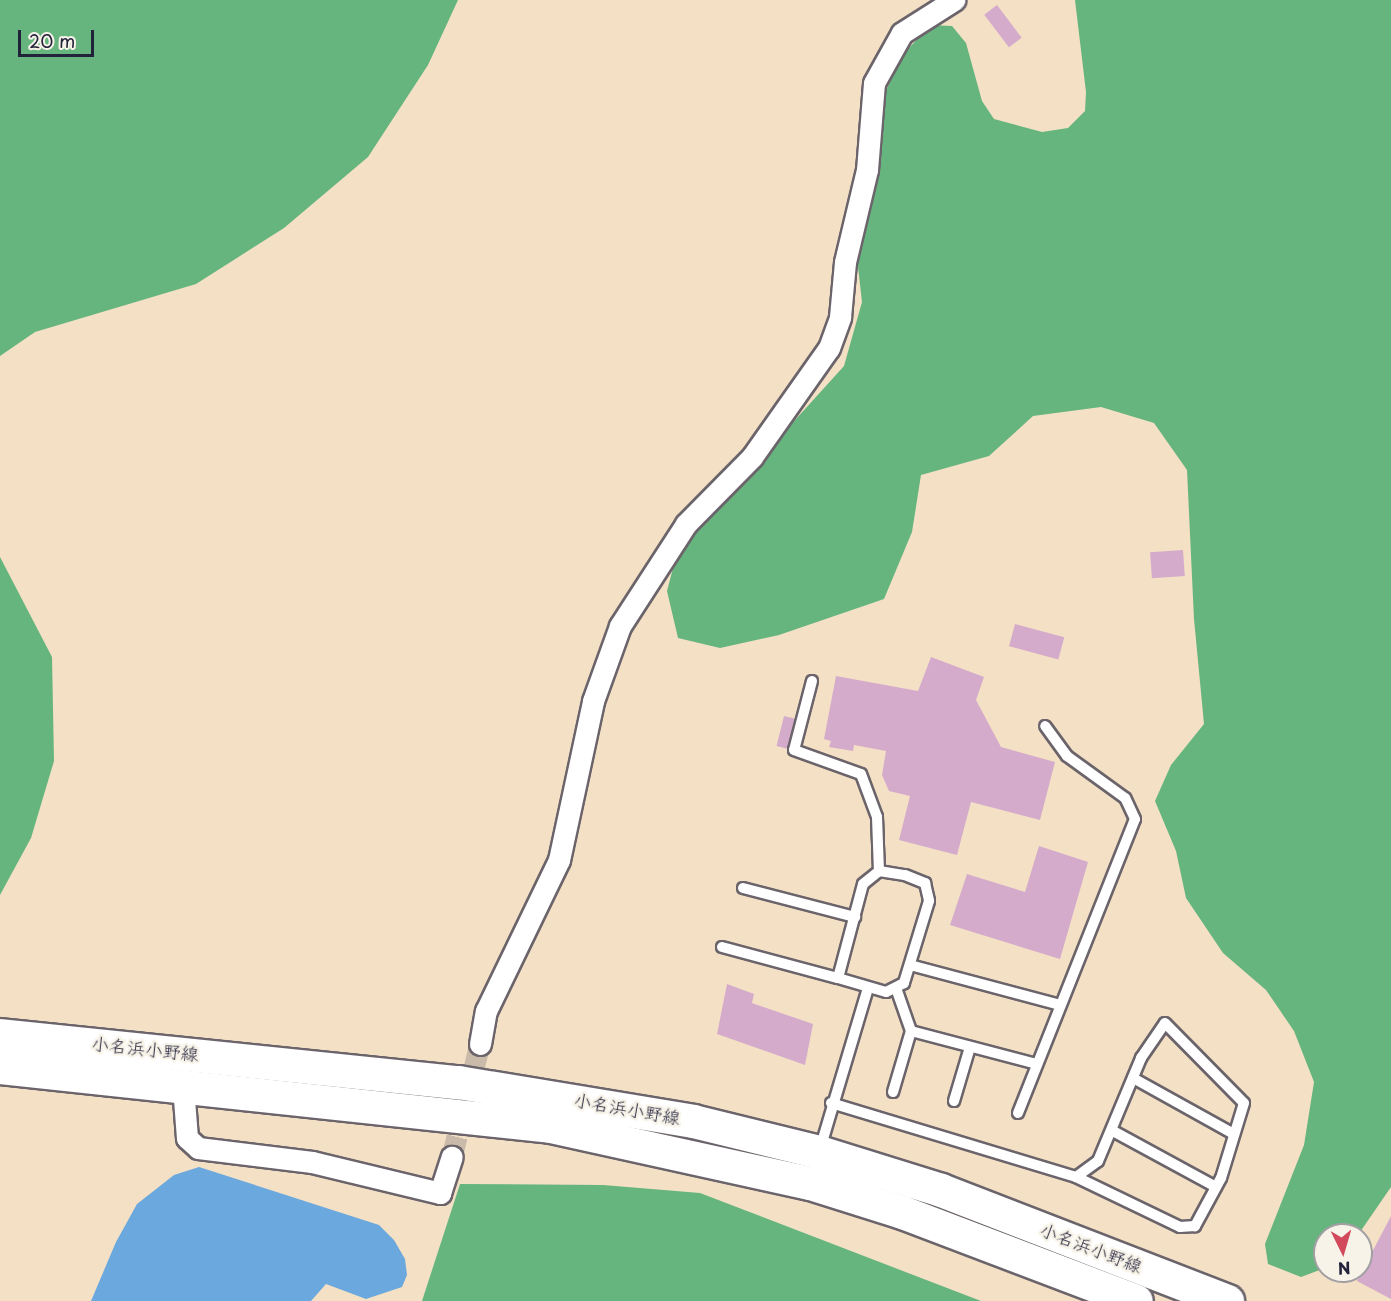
<!DOCTYPE html>
<meta charset="utf-8">
<style>
body{margin:0}
#map{position:relative;width:1391px;height:1301px;overflow:hidden;background:#f3e0c5;font-family:"Playpen Sans","Klee One",sans-serif}
div>[style]{position:absolute}
.forest>*{inset:0;background:#66b57f}
.water>*{inset:0;background:#6ba8dd}
.building>*{inset:0;background:#d5abcb;transform-origin:0 0}
.minor-tunnel>*{height:21px;margin-top:-10.5px;transform-origin:0;background:repeating-linear-gradient(90deg,#c9baa9 0 21px,transparent 0 31px)}
.roads{filter:drop-shadow(2px 0 #6b646b) drop-shadow(-2px 0 #6b646b) drop-shadow(0 2px #6b646b) drop-shadow(0 -2px #6b646b)}
.service>*{height:10px;margin:-5px;padding:0 5px;transform-origin:5px;border-radius:5px;background:#fff}
.minor>*{height:21px;margin:-10.5px;padding:0 10.5px;transform-origin:10.5px;border-radius:10.5px;background:#fff}
.primary>*{height:33px;margin:-16.5px;padding:0 16.5px;transform-origin:16.5px;border-radius:16.5px;background:#fff}
span{translate:-50% -50%;white-space:nowrap;text-align:center;line-height:1.15;-webkit-text-stroke:5px #f7f3e8;paint-order:stroke}
.street-label{font-size:18px;color:#22223b}
.north{position:absolute;left:1313px;top:1223px;width:60px;height:60px;box-sizing:border-box;background:#f7f3e8;border:2px solid #a29fa3;border-radius:50%;rotate:175deg;font-size:16px;font-weight:700;line-height:24px;text-align:center;color:#22223b}
.north::after{content:'';display:block;margin:auto;width:21px;height:27px;background:#d1495b;clip-path:polygon(50% 0,100% 100%,50% 72%,0 100%)}
.scale{position:absolute;left:18px;top:30px;width:76px;height:27px;box-sizing:border-box;border:3px solid #22223b;border-top:0;padding-left:8px;font-size:18px;line-height:21px;white-space:nowrap;color:#22223b;-webkit-text-stroke:4px #f7f3e8;paint-order:stroke}
</style>
<div id="map">
<div class="forest">
<div style="clip-path:polygon(0 0,458px 0,428px 65px,368px 157px,284px 228px,196px 284px,35px 332px,0 356px)"></div>
<div style="clip-path:polygon(1075px 0,1391px 0,1391px 1187px,1358px 1235px,1325px 1235px,1325px 1268px,1301px 1277px,1268px 1264px,1265px 1244px,1304px 1145px,1314px 1082px,1294px 1031px,1266px 990px,1223px 953px,1186px 898px,1176px 851px,1155px 801px,1171px 765px,1204px 724px,1194px 619px,1187px 470px,1154px 423px,1101px 407px,1033px 416px,989px 456px,921px 475px,912px 532px,884px 599px,779px 635px,720px 648px,678px 638px,667px 591px,678px 549px,844px 366px,862px 302px,857px 258px,872px 197px,882px 99px,904px 53px,931px 25px,952px 26px,966px 43px,982px 101px,994px 119px,1042px 132px,1068px 128px,1085px 111px,1086px 92px)"></div>
<div style="clip-path:polygon(0 557px,52px 657px,54px 761px,31px 838px,0 895px)"></div>
<div style="clip-path:polygon(460px 1184px,603px 1185px,700px 1193px,981px 1301px,422px 1301px)"></div>
</div>
<div class="water">
<div style="clip-path:polygon(199px 1167px,379px 1225px,394px 1240px,405px 1259px,407px 1275px,402px 1287px,366px 1299px,326px 1284px,311px 1301px,91px 1301px,116px 1242px,137px 1204px,174px 1175px)"></div>
</div>
<div class="building">
<div style="left:997px;top:5px;width:41px;height:16px;rotate:53deg"></div>
<div style="left:1183px;top:550px;width:26px;height:33px;rotate:86deg"></div>
<div style="left:1015px;top:624px;width:51px;height:23px;rotate:15deg"></div>
<div style="clip-path:polygon(931px 657px,984px 677px,976px 700px,1001px 747px,1055px 762px,1040px 820px,971px 802px,957px 855px,899px 840px,910px 796px,889px 791px,882px 775px,886px 751px,854px 745px,853px 751px,829px 747px,831px 741px,824px 739px,836px 676px,918px 691px)"></div>
<div style="left:784px;top:716px;width:25px;height:31px;rotate:14deg"></div>
<div style="clip-path:polygon(1039px 846px,1088px 862px,1060px 959px,950px 925px,967px 874px,1025px 892px)"></div>
<div style="clip-path:polygon(727px 984px,754px 994px,752px 1003px,813px 1024px,805px 1065px,717px 1034px)"></div>
<div style="clip-path:polygon(1391px 1216px,1391px 1299px,1357px 1281px)"></div>
</div>
<div class="minor-tunnel">
<div style="left:452px;top:1157px;width:116px;rotate:-76.1deg"></div>
</div>
<div class="roads">
<div class="service">
<div style="left:812px;top:681px;width:71px;rotate:104.6deg"></div>
<div style="left:794px;top:750px;width:71px;rotate:19.7deg"></div>
<div style="left:861px;top:774px;width:46px;rotate:69.6deg"></div>
<div style="left:877px;top:817px;width:54px;rotate:87.9deg"></div>
<div style="left:879px;top:871px;width:26px;rotate:9deg"></div>
<div style="left:905px;top:875px;width:22px;rotate:22deg"></div>
<div style="left:925px;top:883px;width:18px;rotate:77deg"></div>
<div style="left:929px;top:901px;width:86px;rotate:107deg"></div>
<div style="left:904px;top:983px;width:20px;rotate:153deg"></div>
<div style="left:886px;top:992px;width:50px;rotate:-163.7deg"></div>
<div style="left:838px;top:978px;width:97px;rotate:-75.1deg"></div>
<div style="left:863px;top:884px;width:21px;rotate:-39deg"></div>
<div style="left:743px;top:888px;width:116px;rotate:14.5deg"></div>
<div style="left:722px;top:947px;width:120px;rotate:15deg"></div>
<div style="left:910px;top:965px;width:155px;rotate:14.9deg"></div>
<div style="left:896px;top:988px;width:46px;rotate:70.8deg"></div>
<div style="left:911px;top:1031px;width:130px;rotate:14.7deg"></div>
<div style="left:1133px;top:1078px;width:115px;rotate:29deg"></div>
<div style="left:893px;top:1092px;width:64px;rotate:-73.6deg"></div>
<div style="left:954px;top:1101px;width:56px;rotate:-73.5deg"></div>
<div style="left:831px;top:1103px;width:256px;rotate:16.8deg"></div>
<div style="left:1076px;top:1177px;width:27px;rotate:-36deg"></div>
<div style="left:1098px;top:1161px;width:112px;rotate:-67.3deg"></div>
<div style="left:1141px;top:1058px;width:42px;rotate:-55.6deg"></div>
<div style="left:1165px;top:1023px;width:112px;rotate:45.4deg"></div>
<div style="left:1244px;top:1103px;width:78px;rotate:107deg"></div>
<div style="left:1221px;top:1178px;width:55px;rotate:118.4deg"></div>
<div style="left:1195px;top:1226px;width:15px;rotate:176deg"></div>
<div style="left:1180px;top:1227px;width:115px;rotate:-154.3deg"></div>
<div style="left:1018px;top:1113px;width:316px;rotate:-68.3deg"></div>
<div style="left:1135px;top:819px;width:23px;rotate:-115deg"></div>
<div style="left:1125px;top:798px;width:72px;rotate:-144.1deg"></div>
<div style="left:1067px;top:756px;width:37px;rotate:-126deg"></div>
<div style="left:1113px;top:1131px;width:117px;rotate:28.5deg"></div>
<div style="left:820px;top:1149px;width:168px;rotate:-73.4deg"></div>
</div>
<div class="minor">
<div style="left:480px;top:1044px;width:34px;rotate:-80deg"></div>
<div style="left:486px;top:1011px;width:168px;rotate:-64.2deg"></div>
<div style="left:559px;top:860px;width:163px;rotate:-77.9deg"></div>
<div style="left:593px;top:701px;width:80px;rotate:-70.2deg"></div>
<div style="left:620px;top:626px;width:121px;rotate:-57.1deg"></div>
<div style="left:686px;top:524px;width:94px;rotate:-45.4deg"></div>
<div style="left:752px;top:457px;width:133px;rotate:-54.8deg"></div>
<div style="left:829px;top:348px;width:33px;rotate:-70deg"></div>
<div style="left:840px;top:317px;width:55px;rotate:-84.8deg"></div>
<div style="left:845px;top:262px;width:95px;rotate:-76.6deg"></div>
<div style="left:867px;top:170px;width:87px;rotate:-85.4deg"></div>
<div style="left:874px;top:83px;width:57px;rotate:-60.8deg"></div>
<div style="left:902px;top:33px;width:62px;rotate:-32.4deg"></div>
<div style="left:183px;top:1086px;width:52px;rotate:85.6deg"></div>
<div style="left:187px;top:1138px;width:15px;rotate:42deg"></div>
<div style="left:198px;top:1148px;width:115px;rotate:7deg"></div>
<div style="left:312px;top:1162px;width:132px;rotate:13.6deg"></div>
<div style="left:440px;top:1193px;width:38px;rotate:-72deg"></div>
</div>
<div class="primary">
<div style="left:0;top:1035px;width:460px;rotate:5.9deg"></div>
<div style="left:458px;top:1082px;width:238px;rotate:9.4deg"></div>
<div style="left:693px;top:1121px;width:130px;rotate:13.8deg"></div>
<div style="left:819px;top:1152px;width:128px;rotate:17.3deg"></div>
<div style="left:941px;top:1190px;width:307px;rotate:21.2deg"></div>
<div style="left:0;top:1067px;width:553px;rotate:6.12deg"></div>
<div style="left:550px;top:1126px;width:266px;rotate:12.4deg"></div>
<div style="left:810px;top:1183px;width:96px;rotate:17.5deg"></div>
<div style="left:902px;top:1212px;width:250px;rotate:20.8deg"></div>
</div>
</div>
<div class="street-label">
<span style="left:145px;top:1049px;rotate:6deg">小名浜小野線</span>
<span style="left:627px;top:1109px;rotate:10deg">小名浜小野線</span>
<span style="left:1091px;top:1248px;rotate:21deg">小名浜小野線</span>
</div>
<div class="north">N</div>
<div class="scale">20 m</div>
</div>
